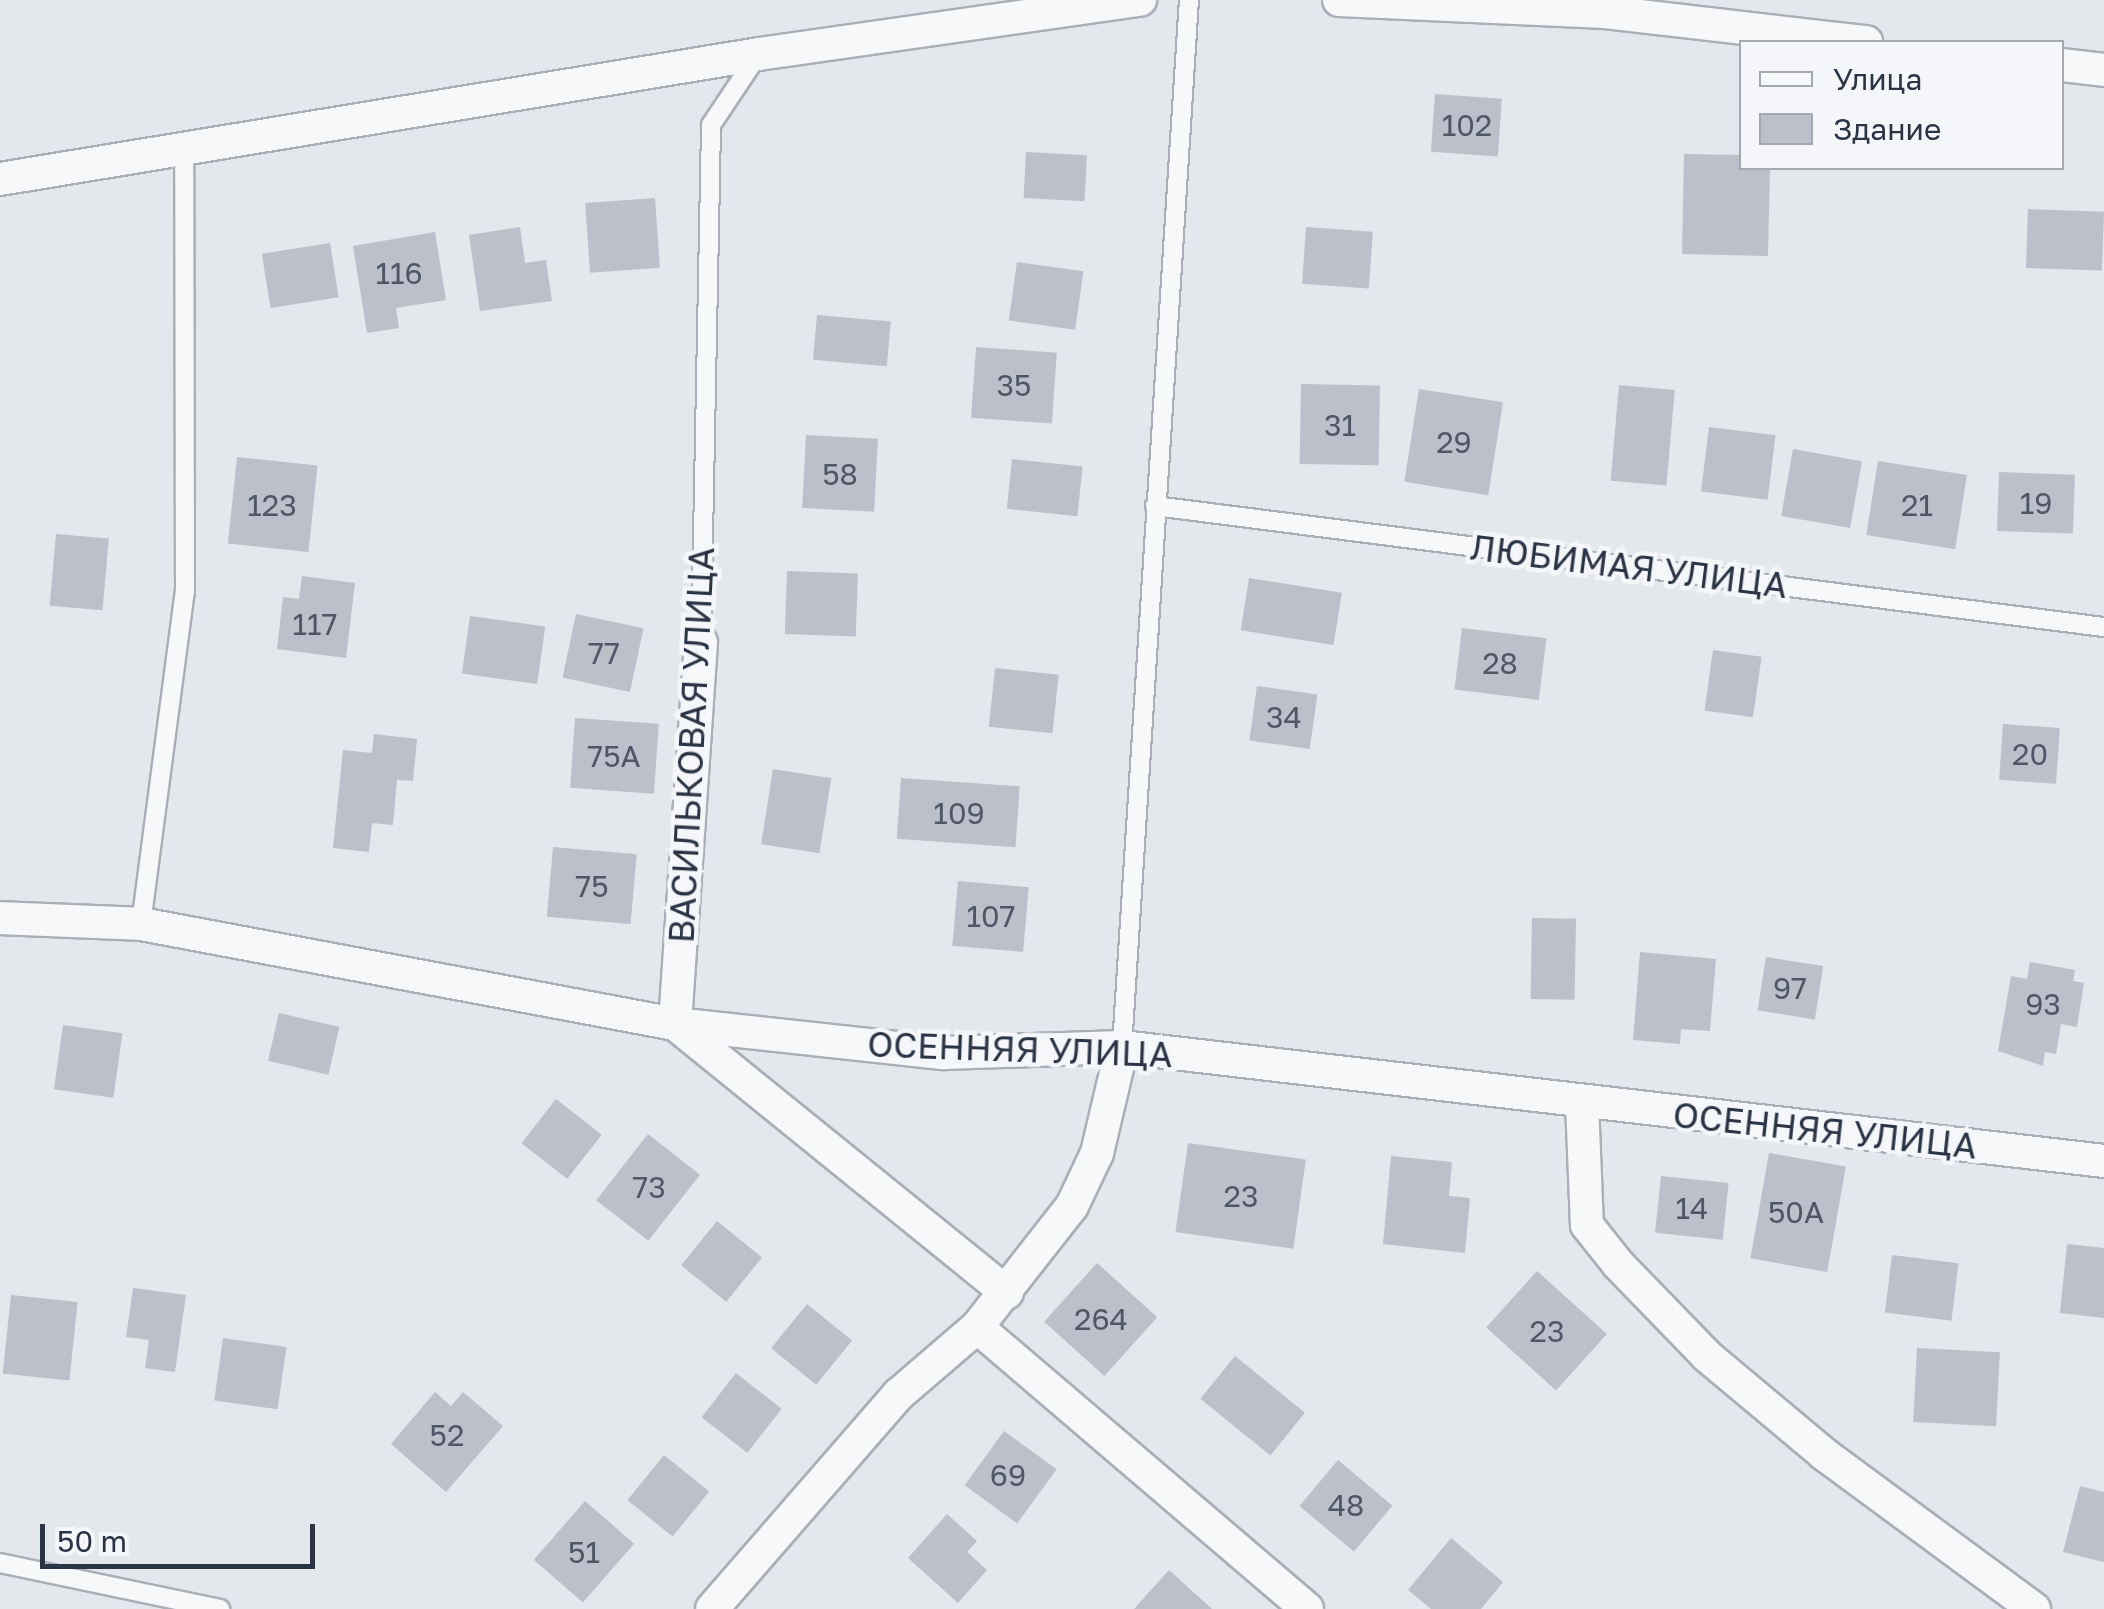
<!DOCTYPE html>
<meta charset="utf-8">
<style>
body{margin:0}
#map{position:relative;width:2104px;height:1609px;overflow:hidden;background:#e4e7ec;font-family:"Golos Text",sans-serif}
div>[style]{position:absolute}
.building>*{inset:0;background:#bbc0ca;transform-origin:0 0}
.roads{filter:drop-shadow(2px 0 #a9aeb7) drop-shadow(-2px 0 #a9aeb7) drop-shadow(0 2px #a9aeb7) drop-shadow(0 -2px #a9aeb7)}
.lane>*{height:18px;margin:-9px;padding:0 9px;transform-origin:9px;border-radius:9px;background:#f7f8fa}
.street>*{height:32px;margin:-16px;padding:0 16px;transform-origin:16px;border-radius:16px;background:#f7f8fa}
span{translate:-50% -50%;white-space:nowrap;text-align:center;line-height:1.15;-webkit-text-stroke:9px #f4f6f9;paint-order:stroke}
.number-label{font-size:30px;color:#4f5766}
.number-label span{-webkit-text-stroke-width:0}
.street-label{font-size:35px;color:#2b3445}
.legend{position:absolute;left:1739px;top:40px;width:325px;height:130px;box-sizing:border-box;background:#f4f6f9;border:2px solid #a4a8b1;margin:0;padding:12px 18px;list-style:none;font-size:30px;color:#2b3445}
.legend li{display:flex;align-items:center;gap:20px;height:50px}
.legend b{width:50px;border:2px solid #a4a8b1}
.scale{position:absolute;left:40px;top:1524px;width:275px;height:45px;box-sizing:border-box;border:5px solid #2b3445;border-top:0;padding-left:12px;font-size:30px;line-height:35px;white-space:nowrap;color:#2b3445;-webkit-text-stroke:8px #f4f6f9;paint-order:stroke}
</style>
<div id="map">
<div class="building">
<div style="left:1435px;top:94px;width:67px;height:58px;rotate:4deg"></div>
<div style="left:1026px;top:152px;width:61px;height:46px;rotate:3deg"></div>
<div style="clip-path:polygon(1684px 154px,1742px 155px,1742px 168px,1770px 168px,1768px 256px,1682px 254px)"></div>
<div style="left:655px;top:198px;width:70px;height:70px;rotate:86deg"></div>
<div style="left:2028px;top:209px;width:76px;height:59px;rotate:2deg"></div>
<div style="clip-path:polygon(520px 227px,525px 263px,546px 260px,552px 301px,480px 311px,469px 235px)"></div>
<div style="left:1306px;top:227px;width:67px;height:57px;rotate:4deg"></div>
<div style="clip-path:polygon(435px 232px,446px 300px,396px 308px,399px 328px,367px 333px,353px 246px)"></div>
<div style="left:330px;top:243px;width:55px;height:69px;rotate:81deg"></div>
<div style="left:1017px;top:262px;width:67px;height:59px;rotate:8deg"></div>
<div style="left:817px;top:315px;width:74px;height:45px;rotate:5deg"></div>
<div style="left:976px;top:347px;width:81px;height:71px;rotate:4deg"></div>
<div style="left:1301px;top:384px;width:79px;height:80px;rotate:1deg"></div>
<div style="left:1619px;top:385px;width:56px;height:96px;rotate:5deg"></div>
<div style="left:1419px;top:389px;width:85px;height:94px;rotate:9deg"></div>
<div style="left:1709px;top:427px;width:67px;height:65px;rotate:7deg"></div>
<div style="left:806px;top:435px;width:72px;height:73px;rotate:3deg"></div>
<div style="left:1793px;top:449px;width:70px;height:68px;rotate:10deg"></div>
<div style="left:237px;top:457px;width:81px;height:87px;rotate:6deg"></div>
<div style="left:1012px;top:459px;width:71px;height:50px;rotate:6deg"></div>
<div style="left:1878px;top:461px;width:90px;height:75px;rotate:9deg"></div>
<div style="left:1999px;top:472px;width:76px;height:59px;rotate:2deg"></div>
<div style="left:56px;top:534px;width:53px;height:72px;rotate:5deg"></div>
<div style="left:787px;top:571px;width:71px;height:63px;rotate:2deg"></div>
<div style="clip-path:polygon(302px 576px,355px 583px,346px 658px,277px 649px,283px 597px,299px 599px)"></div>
<div style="left:1249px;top:578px;width:94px;height:53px;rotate:9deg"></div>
<div style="left:576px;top:614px;width:69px;height:65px;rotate:12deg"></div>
<div style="left:470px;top:616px;width:76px;height:58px;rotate:8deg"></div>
<div style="left:1462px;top:628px;width:85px;height:62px;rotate:7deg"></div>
<div style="left:1713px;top:650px;width:49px;height:61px;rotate:8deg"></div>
<div style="left:995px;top:668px;width:64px;height:59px;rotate:6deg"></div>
<div style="left:1257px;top:686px;width:61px;height:55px;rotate:8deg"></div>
<div style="left:575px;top:718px;width:84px;height:70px;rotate:4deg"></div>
<div style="left:2003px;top:724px;width:57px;height:56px;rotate:4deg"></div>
<div style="clip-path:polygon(374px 734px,417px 739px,413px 781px,397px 780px,393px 825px,372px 823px,369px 852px,333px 848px,343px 750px,372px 753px)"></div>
<div style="left:773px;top:769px;width:59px;height:76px;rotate:9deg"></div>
<div style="left:901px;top:778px;width:119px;height:61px;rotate:4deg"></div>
<div style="left:553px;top:847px;width:84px;height:70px;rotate:5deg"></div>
<div style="left:958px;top:881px;width:71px;height:65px;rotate:5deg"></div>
<div style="left:1532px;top:918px;width:44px;height:81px;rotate:1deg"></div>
<div style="clip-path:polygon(1640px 952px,1716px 959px,1710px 1031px,1681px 1029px,1680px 1044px,1633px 1040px)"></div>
<div style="left:1766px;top:957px;width:58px;height:54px;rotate:9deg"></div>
<div style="clip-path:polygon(2030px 962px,2075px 970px,2073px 981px,2084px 983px,2077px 1027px,2061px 1024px,2056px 1054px,2045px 1052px,2043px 1066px,1998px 1051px,2011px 976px,2027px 979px)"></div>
<div style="left:279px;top:1013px;width:62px;height:49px;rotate:13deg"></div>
<div style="left:63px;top:1025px;width:60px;height:65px;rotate:8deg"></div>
<div style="left:556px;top:1099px;width:58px;height:56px;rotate:38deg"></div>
<div style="left:648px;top:1134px;width:66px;height:84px;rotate:38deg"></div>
<div style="left:1188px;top:1143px;width:119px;height:90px;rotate:8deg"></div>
<div style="left:1769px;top:1153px;width:78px;height:107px;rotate:10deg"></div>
<div style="clip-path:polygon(1391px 1156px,1452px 1162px,1449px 1196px,1470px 1198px,1465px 1253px,1383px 1244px)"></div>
<div style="left:1661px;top:1176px;width:68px;height:57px;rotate:6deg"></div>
<div style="left:717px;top:1221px;width:58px;height:57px;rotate:39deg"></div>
<div style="clip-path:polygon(2067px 1244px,2104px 1248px,2104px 1318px,2060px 1313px)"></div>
<div style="left:1892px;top:1255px;width:67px;height:58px;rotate:7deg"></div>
<div style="left:1097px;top:1263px;width:81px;height:79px;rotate:42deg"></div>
<div style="left:1537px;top:1271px;width:94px;height:76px;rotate:42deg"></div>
<div style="clip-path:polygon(133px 1288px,186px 1295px,175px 1372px,145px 1368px,149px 1340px,126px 1337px)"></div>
<div style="left:11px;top:1295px;width:67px;height:79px;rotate:6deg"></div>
<div style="left:807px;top:1304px;width:58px;height:57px;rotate:39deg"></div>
<div style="left:223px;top:1338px;width:64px;height:63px;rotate:8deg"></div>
<div style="left:1917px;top:1348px;width:83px;height:74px;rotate:3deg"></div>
<div style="left:1235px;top:1356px;width:90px;height:55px;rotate:39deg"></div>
<div style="left:736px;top:1373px;width:58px;height:56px;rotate:38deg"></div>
<div style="clip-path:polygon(435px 1392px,451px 1406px,463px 1392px,503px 1426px,446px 1492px,391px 1444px)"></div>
<div style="left:1004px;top:1431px;width:65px;height:67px;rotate:36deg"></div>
<div style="left:664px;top:1455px;width:58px;height:58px;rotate:39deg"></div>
<div style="left:1338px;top:1460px;width:71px;height:60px;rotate:40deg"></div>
<div style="clip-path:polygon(2080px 1486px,2104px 1492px,2104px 1562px,2063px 1552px)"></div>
<div style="left:585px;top:1501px;width:65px;height:78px;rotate:41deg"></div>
<div style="clip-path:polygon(947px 1514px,977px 1541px,967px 1552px,987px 1570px,958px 1603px,908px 1558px)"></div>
<div style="clip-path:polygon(1451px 1538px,1503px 1582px,1481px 1609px,1431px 1609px,1408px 1590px)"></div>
<div style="clip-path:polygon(1169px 1570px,1212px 1609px,1134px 1609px)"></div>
</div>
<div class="roads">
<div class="lane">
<div style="left:1155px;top:506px;width:957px;rotate:7.27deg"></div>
<div style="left:701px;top:642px;width:517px;rotate:-88.89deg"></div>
<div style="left:711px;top:125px;width:83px;rotate:-56.3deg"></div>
<div style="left:141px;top:924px;width:335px;rotate:-82.5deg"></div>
<div style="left:185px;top:592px;width:446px;rotate:-90.1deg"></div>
<div style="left:1122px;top:1047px;width:1049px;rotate:-86.34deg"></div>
<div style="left:0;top:1563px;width:225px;rotate:11.8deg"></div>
</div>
<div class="street">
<div style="left:1339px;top:0;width:266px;rotate:2.6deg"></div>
<div style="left:1605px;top:12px;width:263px;rotate:6.6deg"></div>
<div style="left:2062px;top:65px;width:42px;rotate:6.8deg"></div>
<div style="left:0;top:179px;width:769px;rotate:-9.35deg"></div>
<div style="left:759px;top:54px;width:385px;rotate:-8.1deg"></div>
<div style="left:701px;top:642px;width:383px;rotate:93.9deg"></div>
<div style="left:675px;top:1024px;width:427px;rotate:39deg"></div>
<div style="left:0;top:918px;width:141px;rotate:2.4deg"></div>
<div style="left:141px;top:924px;width:543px;rotate:10.61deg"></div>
<div style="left:675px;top:1024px;width:271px;rotate:6.2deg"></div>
<div style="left:944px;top:1053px;width:178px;rotate:-1.9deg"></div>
<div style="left:1122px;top:1047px;width:989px;rotate:6.62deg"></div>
<div style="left:1582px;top:1102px;width:123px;rotate:87.7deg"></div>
<div style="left:1587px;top:1225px;width:50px;rotate:51.5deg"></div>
<div style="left:1618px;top:1264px;width:128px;rotate:45.9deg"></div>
<div style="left:1707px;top:1356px;width:153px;rotate:39.9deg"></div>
<div style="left:1824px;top:1454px;width:261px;rotate:36.4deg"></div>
<div style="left:977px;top:1327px;width:434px;rotate:40.5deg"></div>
<div style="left:712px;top:1609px;width:284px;rotate:-49deg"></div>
<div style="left:898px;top:1395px;width:104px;rotate:-40.7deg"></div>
<div style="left:977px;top:1327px;width:154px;rotate:-51.9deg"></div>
<div style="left:1072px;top:1206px;width:59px;rotate:-64.7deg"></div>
<div style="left:1097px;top:1153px;width:109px;rotate:-76.7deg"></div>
</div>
</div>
<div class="number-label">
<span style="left:1467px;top:125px">102</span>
<span style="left:399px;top:273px">116</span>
<span style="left:1014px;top:385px">35</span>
<span style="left:1340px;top:425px">31</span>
<span style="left:1454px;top:442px">29</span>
<span style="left:840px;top:474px">58</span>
<span style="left:2036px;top:503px">19</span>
<span style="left:272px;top:505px">123</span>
<span style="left:1917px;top:505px">21</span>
<span style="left:315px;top:624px">117</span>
<span style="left:604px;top:653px">77</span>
<span style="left:1500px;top:663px">28</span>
<span style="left:1284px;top:717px">34</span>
<span style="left:2030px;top:754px">20</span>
<span style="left:614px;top:756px">75А</span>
<span style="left:959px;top:813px">109</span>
<span style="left:592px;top:886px">75</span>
<span style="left:991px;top:916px">107</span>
<span style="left:1790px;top:988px">97</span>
<span style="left:2043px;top:1004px">93</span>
<span style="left:649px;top:1187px">73</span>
<span style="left:1241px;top:1196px">23</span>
<span style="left:1692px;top:1208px">14</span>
<span style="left:1796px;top:1212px">50А</span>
<span style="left:1101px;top:1319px">264</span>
<span style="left:1547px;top:1331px">23</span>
<span style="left:447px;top:1435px">52</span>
<span style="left:1008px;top:1475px">69</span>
<span style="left:1346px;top:1505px">48</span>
<span style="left:584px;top:1552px">51</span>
</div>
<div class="street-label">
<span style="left:1629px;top:566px;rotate:7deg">ЛЮБИМАЯ УЛИЦА</span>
<span style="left:691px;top:745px;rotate:-87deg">ВАСИЛЬКОВАЯ УЛИЦА</span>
<span style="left:1020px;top:1049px;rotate:2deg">ОСЕННЯЯ УЛИЦА</span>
<span style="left:1825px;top:1130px;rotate:6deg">ОСЕННЯЯ УЛИЦА</span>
</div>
<ul class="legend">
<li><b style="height:12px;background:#f7f8fa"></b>Улица</li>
<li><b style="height:28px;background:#bbc0ca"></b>Здание</li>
</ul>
<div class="scale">50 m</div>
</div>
